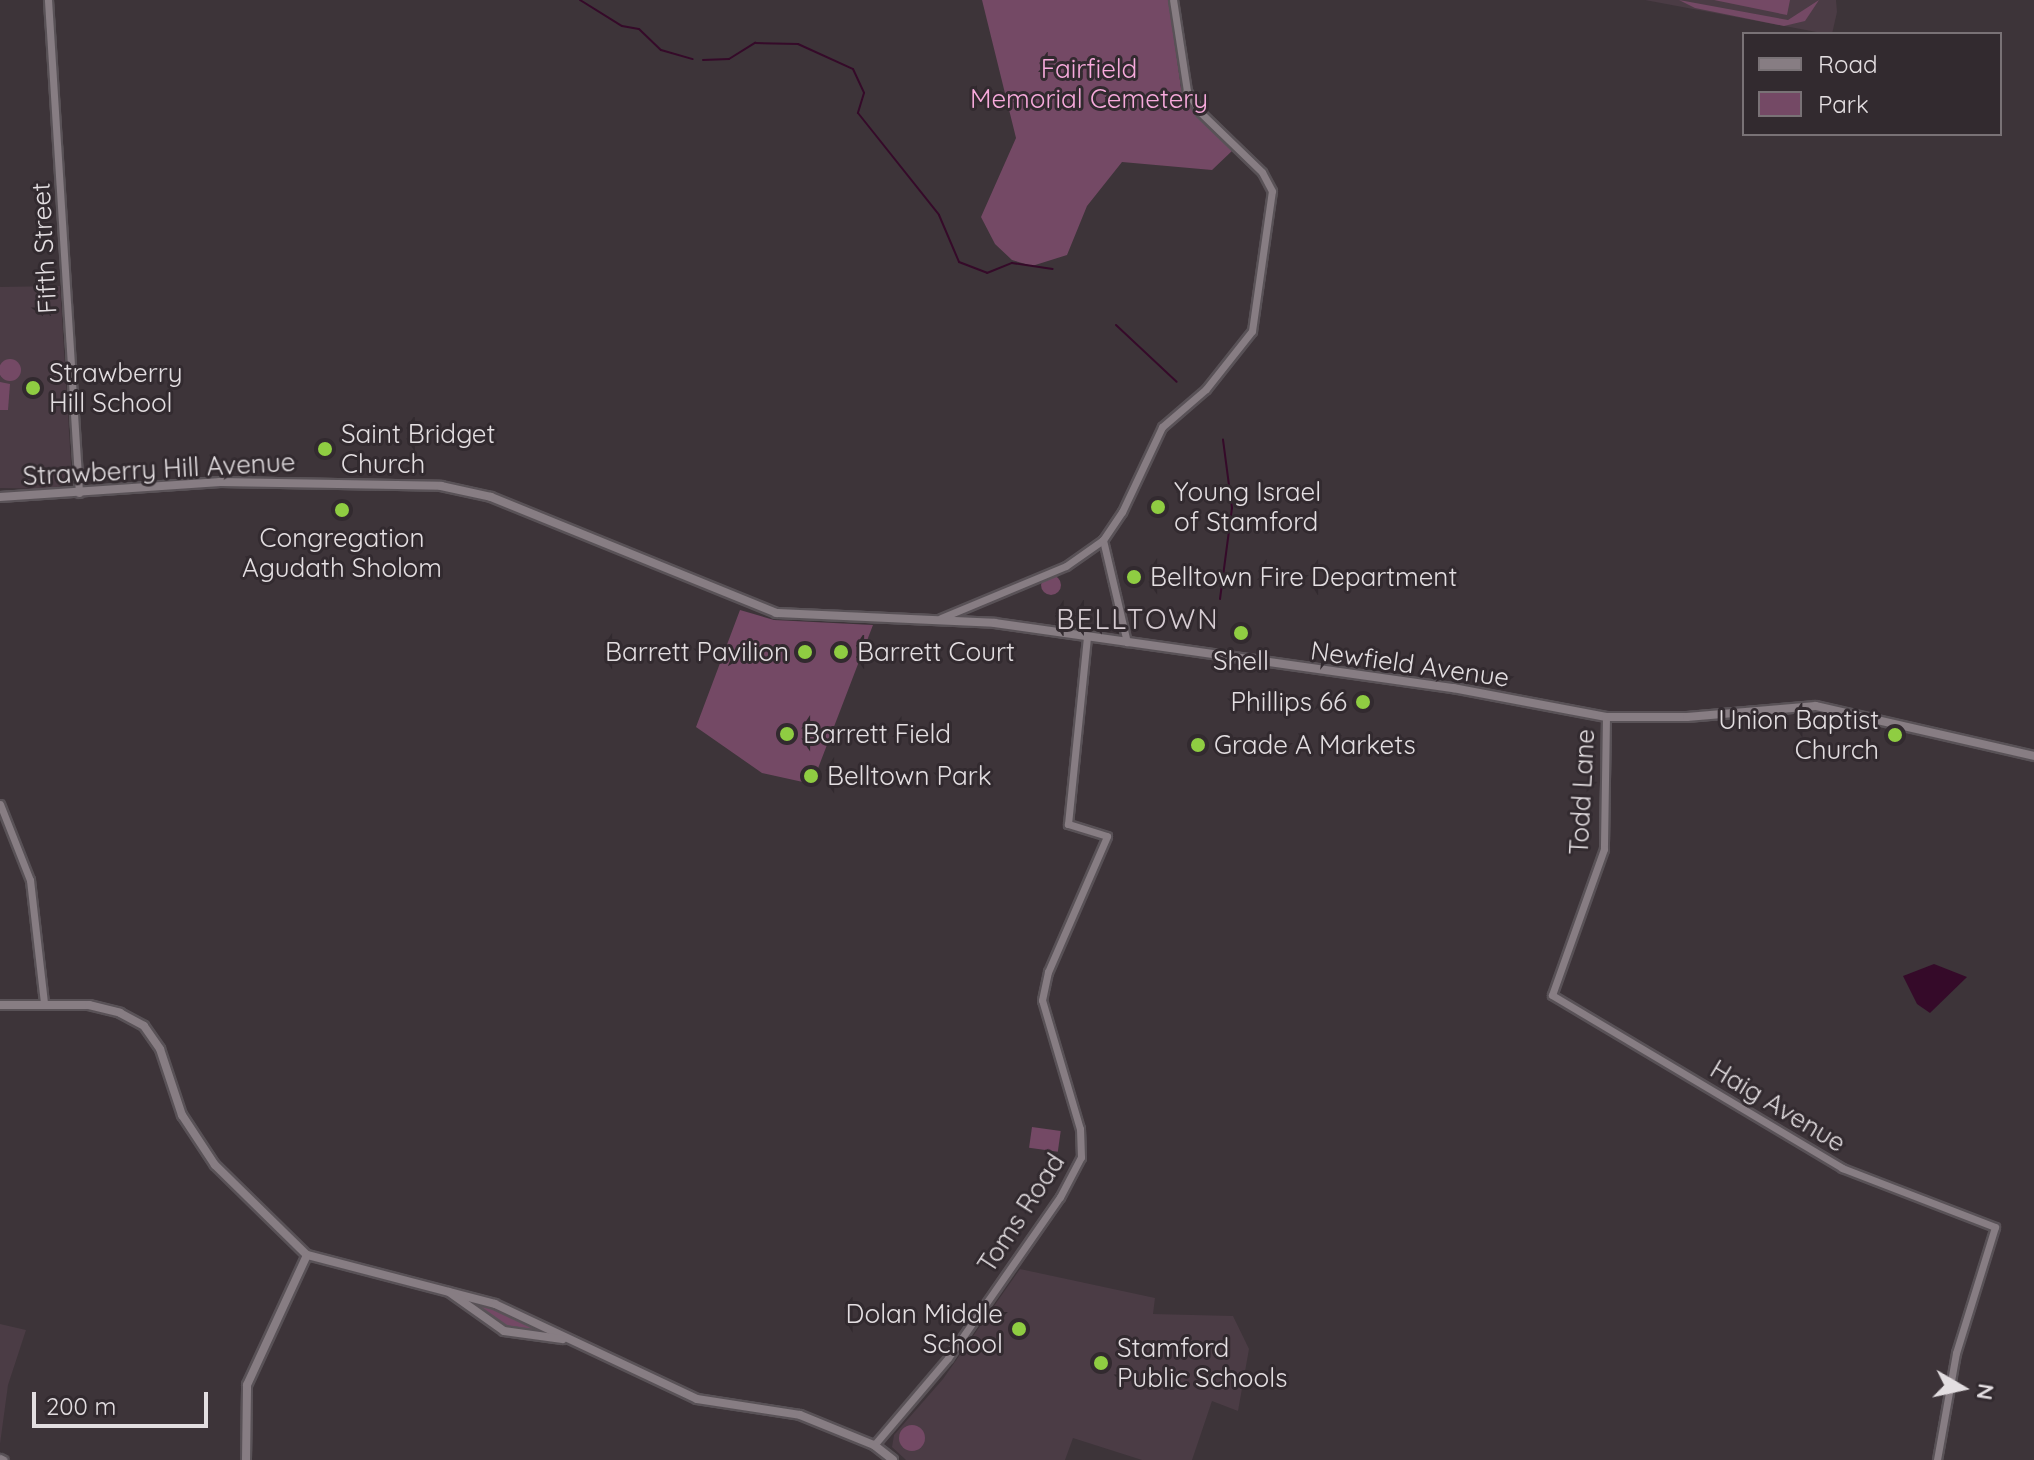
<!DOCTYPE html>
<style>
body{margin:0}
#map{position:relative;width:2034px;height:1460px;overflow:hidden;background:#3d3439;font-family:Quicksand,sans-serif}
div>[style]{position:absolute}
.built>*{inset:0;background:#4b3c45}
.green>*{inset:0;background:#744965;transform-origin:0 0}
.round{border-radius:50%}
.water>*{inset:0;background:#350a29}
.stream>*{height:2px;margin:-1px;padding:0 1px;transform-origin:1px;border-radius:1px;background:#350a29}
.roads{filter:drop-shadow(2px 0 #595257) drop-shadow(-2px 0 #595257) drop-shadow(0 2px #595257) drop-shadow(0 -2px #595257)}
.tertiary>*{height:7px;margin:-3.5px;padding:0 3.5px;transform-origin:3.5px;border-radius:3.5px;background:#877d83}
.secondary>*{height:8px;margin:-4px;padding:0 4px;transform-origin:4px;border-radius:4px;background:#877d83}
.dots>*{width:22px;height:22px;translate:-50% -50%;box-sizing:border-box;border:4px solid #322a2f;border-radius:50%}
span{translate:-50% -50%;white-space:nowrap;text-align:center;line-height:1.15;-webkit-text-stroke:6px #322a2f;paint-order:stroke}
.park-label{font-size:26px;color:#f7aadc}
.street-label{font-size:26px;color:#e3dee1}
.poi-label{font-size:26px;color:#e3dee1}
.left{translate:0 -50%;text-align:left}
.right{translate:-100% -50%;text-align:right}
.neighbourhood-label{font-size:28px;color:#d6ccd2;letter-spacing:2px}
.legend{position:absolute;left:1742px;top:32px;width:260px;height:104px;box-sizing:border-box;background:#322a2f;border:2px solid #797276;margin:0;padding:10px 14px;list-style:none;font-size:24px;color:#e3dee1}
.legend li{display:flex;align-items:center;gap:16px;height:40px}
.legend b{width:40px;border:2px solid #797276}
.north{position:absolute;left:1922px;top:1348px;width:80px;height:80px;-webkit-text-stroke:6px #322a2f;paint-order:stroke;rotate:99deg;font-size:22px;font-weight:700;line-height:32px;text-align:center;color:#e3dee1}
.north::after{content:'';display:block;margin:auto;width:28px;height:36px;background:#e3dee1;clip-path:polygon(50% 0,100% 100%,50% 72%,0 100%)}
.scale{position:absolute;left:32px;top:1392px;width:176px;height:36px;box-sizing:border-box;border:4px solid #e3dee1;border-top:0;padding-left:10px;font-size:24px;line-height:28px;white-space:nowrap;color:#e3dee1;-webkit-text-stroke:6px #322a2f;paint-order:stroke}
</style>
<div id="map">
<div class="built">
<div style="clip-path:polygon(1645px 0,1836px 0,1837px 12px,1832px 34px,1827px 34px)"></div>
<div style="clip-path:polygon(60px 286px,72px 480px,54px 489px,0 488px,0 287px)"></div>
<div style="clip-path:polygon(1020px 1269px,1155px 1298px,1153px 1314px,1233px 1316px,1249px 1349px,1238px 1411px,1212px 1401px,1192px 1460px,1142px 1460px,1073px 1438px,1065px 1460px,906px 1460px,892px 1447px,894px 1435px,943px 1379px)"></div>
<div style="clip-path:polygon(0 1324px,26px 1330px,8px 1385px,0 1444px)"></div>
</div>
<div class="green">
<div style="clip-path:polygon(982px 0,1169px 0,1181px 88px,1206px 126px,1233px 150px,1212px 170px,1122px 162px,1087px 206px,1067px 255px,1032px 266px,1012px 260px,995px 244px,981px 217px,1016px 138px)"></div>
<div style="clip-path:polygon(1679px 0,1788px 20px,1819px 0,1805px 21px,1784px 26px,1695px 8px)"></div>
<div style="clip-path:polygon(1714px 0,1790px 0,1787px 15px)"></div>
<div class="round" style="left:-1px;top:359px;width:22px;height:22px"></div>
<div style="clip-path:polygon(0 382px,10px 384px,8px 410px,0 410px)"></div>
<div class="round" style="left:1041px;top:575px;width:20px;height:20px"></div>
<div style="clip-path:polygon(740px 610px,774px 620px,873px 625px,812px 784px,762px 773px,696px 727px)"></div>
<div style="left:1032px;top:1127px;width:29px;height:21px;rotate:8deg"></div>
<div style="clip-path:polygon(464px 1299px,503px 1312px,552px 1337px,504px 1327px)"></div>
<div class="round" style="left:899px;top:1425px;width:26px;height:26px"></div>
</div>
<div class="water">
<div style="clip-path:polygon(1934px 964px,1967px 977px,1930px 1013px,1917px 1004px,1903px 976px)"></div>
</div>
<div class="stream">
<div style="left:580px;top:0;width:49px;rotate:31.8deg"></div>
<div style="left:622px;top:26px;width:17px;rotate:10deg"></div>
<div style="left:639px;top:29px;width:30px;rotate:44deg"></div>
<div style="left:661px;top:50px;width:33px;rotate:16deg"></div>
<div style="left:703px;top:60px;width:26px;rotate:-2deg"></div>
<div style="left:729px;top:59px;width:31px;rotate:-32deg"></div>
<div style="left:755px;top:43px;width:43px;rotate:1.3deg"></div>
<div style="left:798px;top:44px;width:60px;rotate:24.4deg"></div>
<div style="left:853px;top:69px;width:26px;rotate:65deg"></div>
<div style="left:864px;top:93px;width:21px;rotate:107deg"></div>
<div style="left:858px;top:113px;width:130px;rotate:51.5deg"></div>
<div style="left:939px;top:215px;width:51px;rotate:66.9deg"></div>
<div style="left:959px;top:262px;width:30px;rotate:21deg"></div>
<div style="left:987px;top:273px;width:27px;rotate:-22deg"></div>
<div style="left:1012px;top:263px;width:41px;rotate:8.3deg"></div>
<div style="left:1116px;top:325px;width:83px;rotate:43.1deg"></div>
<div style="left:1220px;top:599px;width:92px;rotate:-82.5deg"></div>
<div style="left:1232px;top:508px;width:69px;rotate:-97.5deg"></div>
</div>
<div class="roads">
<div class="tertiary">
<div style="left:48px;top:0;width:494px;rotate:86.4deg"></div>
<div style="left:1103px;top:540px;width:105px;rotate:76.8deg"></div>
<div style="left:941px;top:618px;width:135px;rotate:-22.6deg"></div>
<div style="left:1066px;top:566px;width:45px;rotate:-35.1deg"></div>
<div style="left:1103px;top:540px;width:34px;rotate:-56deg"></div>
<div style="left:1122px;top:512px;width:94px;rotate:-64.8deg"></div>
<div style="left:1162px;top:427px;width:58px;rotate:-40.8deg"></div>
<div style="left:1206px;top:389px;width:74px;rotate:-51.6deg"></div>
<div style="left:1252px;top:331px;width:141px;rotate:-81.9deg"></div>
<div style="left:1272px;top:191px;width:21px;rotate:-118deg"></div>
<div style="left:1262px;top:172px;width:86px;rotate:-135.9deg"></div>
<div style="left:1200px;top:112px;width:25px;rotate:-122deg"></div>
<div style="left:1187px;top:91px;width:92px;rotate:-98.7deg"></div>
<div style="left:1606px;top:717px;width:132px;rotate:90.9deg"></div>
<div style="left:1604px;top:849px;width:155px;rotate:109.6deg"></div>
<div style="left:1552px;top:995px;width:338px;rotate:30.8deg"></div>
<div style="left:1842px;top:1168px;width:164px;rotate:21.1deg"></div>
<div style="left:1995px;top:1227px;width:132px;rotate:107.2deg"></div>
<div style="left:1956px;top:1353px;width:109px;rotate:100.1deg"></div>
<div style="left:0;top:804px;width:82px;rotate:68.5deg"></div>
<div style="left:30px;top:880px;width:124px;rotate:83.5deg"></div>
<div style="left:874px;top:1445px;width:114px;rotate:-49.6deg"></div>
<div style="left:948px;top:1358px;width:196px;rotate:-55.2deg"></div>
<div style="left:1060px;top:1197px;width:45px;rotate:-62.3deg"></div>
<div style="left:1081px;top:1157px;width:28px;rotate:-92deg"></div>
<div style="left:1080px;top:1129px;width:134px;rotate:-106.4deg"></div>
<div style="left:1042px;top:1000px;width:29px;rotate:-78deg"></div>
<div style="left:1048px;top:972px;width:148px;rotate:-66.5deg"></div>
<div style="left:1107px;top:836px;width:41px;rotate:-162.9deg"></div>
<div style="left:1068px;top:824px;width:189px;rotate:-84.2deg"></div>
<div style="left:0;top:1458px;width:4px;rotate:27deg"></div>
</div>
<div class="secondary">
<div style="left:0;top:497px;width:221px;rotate:-3.9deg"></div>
<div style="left:220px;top:482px;width:221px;rotate:1deg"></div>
<div style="left:441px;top:486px;width:51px;rotate:12.4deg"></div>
<div style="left:491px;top:497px;width:308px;rotate:22.1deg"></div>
<div style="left:776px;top:613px;width:219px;rotate:2.6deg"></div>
<div style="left:995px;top:623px;width:463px;rotate:8.1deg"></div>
<div style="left:1453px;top:688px;width:156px;rotate:10.7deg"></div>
<div style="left:1606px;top:717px;width:81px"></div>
<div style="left:1687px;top:717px;width:129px;rotate:-4.9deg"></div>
<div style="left:1816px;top:706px;width:224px;rotate:12.9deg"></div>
<div style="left:0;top:1005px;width:89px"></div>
<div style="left:89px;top:1005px;width:32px;rotate:14deg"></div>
<div style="left:120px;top:1013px;width:27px;rotate:28deg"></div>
<div style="left:144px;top:1026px;width:28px;rotate:55deg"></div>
<div style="left:160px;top:1049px;width:70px;rotate:71.6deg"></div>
<div style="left:182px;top:1115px;width:60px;rotate:56.6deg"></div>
<div style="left:215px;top:1165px;width:129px;rotate:44.4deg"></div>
<div style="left:307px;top:1255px;width:194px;rotate:14.6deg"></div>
<div style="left:495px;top:1304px;width:223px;rotate:25.2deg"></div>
<div style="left:697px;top:1399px;width:104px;rotate:8.8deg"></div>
<div style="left:800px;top:1415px;width:80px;rotate:22.1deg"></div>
<div style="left:874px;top:1445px;width:24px;rotate:38deg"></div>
<div style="left:449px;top:1292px;width:67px;rotate:35.3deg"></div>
<div style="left:504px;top:1331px;width:59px;rotate:7.9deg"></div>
<div style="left:246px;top:1460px;width:75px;rotate:-89.2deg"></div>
<div style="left:247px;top:1385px;width:143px;rotate:-65.2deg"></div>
</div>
</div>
<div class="dots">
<div style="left:33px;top:388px;background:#8fcd42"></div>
<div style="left:325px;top:449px;background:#8fcd42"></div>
<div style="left:1158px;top:507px;background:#8fcd42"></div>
<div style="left:342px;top:510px;background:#8fcd42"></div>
<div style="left:1134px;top:577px;background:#8fcd42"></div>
<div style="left:1241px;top:633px;background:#8fcd42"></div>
<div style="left:805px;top:652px;background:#8fcd42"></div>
<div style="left:841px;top:652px;background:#8fcd42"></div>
<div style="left:1363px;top:702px;background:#8fcd42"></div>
<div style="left:787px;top:734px;background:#8fcd42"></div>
<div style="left:1895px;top:735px;background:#8fcd42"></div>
<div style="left:1198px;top:745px;background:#8fcd42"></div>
<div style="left:811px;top:776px;background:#8fcd42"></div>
<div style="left:1019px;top:1329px;background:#8fcd42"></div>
<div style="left:1101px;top:1363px;background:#8fcd42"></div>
</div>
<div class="park-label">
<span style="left:1089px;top:84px">Fairfield<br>Memorial Cemetery</span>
</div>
<div class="street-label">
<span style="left:44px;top:248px;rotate:-93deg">Fifth Street</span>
<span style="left:159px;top:469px;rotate:-3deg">Strawberry Hill Avenue</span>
<span style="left:1410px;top:664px;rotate:8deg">Newfield Avenue</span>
<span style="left:1582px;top:792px;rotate:-87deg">Todd Lane</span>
<span style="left:1778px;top:1106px;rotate:31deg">Haig Avenue</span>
<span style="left:1021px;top:1213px;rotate:-57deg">Toms Road</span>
</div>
<div class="poi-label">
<span class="left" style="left:49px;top:388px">Strawberry<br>Hill School</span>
<span class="left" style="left:341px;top:449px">Saint Bridget<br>Church</span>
<span class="left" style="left:1174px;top:507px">Young Israel<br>of Stamford</span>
<span style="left:342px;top:553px">Congregation<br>Agudath Sholom</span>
<span class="left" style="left:1150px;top:577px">Belltown Fire Department</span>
<span class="right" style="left:789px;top:652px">Barrett Pavilion</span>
<span class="left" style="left:857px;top:652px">Barrett Court</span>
<span style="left:1241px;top:661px">Shell</span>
<span class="right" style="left:1347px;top:702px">Phillips 66</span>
<span class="right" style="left:1879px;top:735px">Union Baptist<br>Church</span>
<span class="left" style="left:803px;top:734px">Barrett Field</span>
<span class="left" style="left:1214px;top:745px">Grade A Markets</span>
<span class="left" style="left:827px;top:776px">Belltown Park</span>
<span class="right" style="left:1003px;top:1329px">Dolan Middle<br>School</span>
<span class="left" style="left:1117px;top:1363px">Stamford<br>Public Schools</span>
</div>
<div class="neighbourhood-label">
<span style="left:1138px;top:619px">BELLTOWN</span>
</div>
<ul class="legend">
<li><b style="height:10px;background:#877d83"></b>Road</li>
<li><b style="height:22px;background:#744965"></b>Park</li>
</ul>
<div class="north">N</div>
<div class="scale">200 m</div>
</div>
